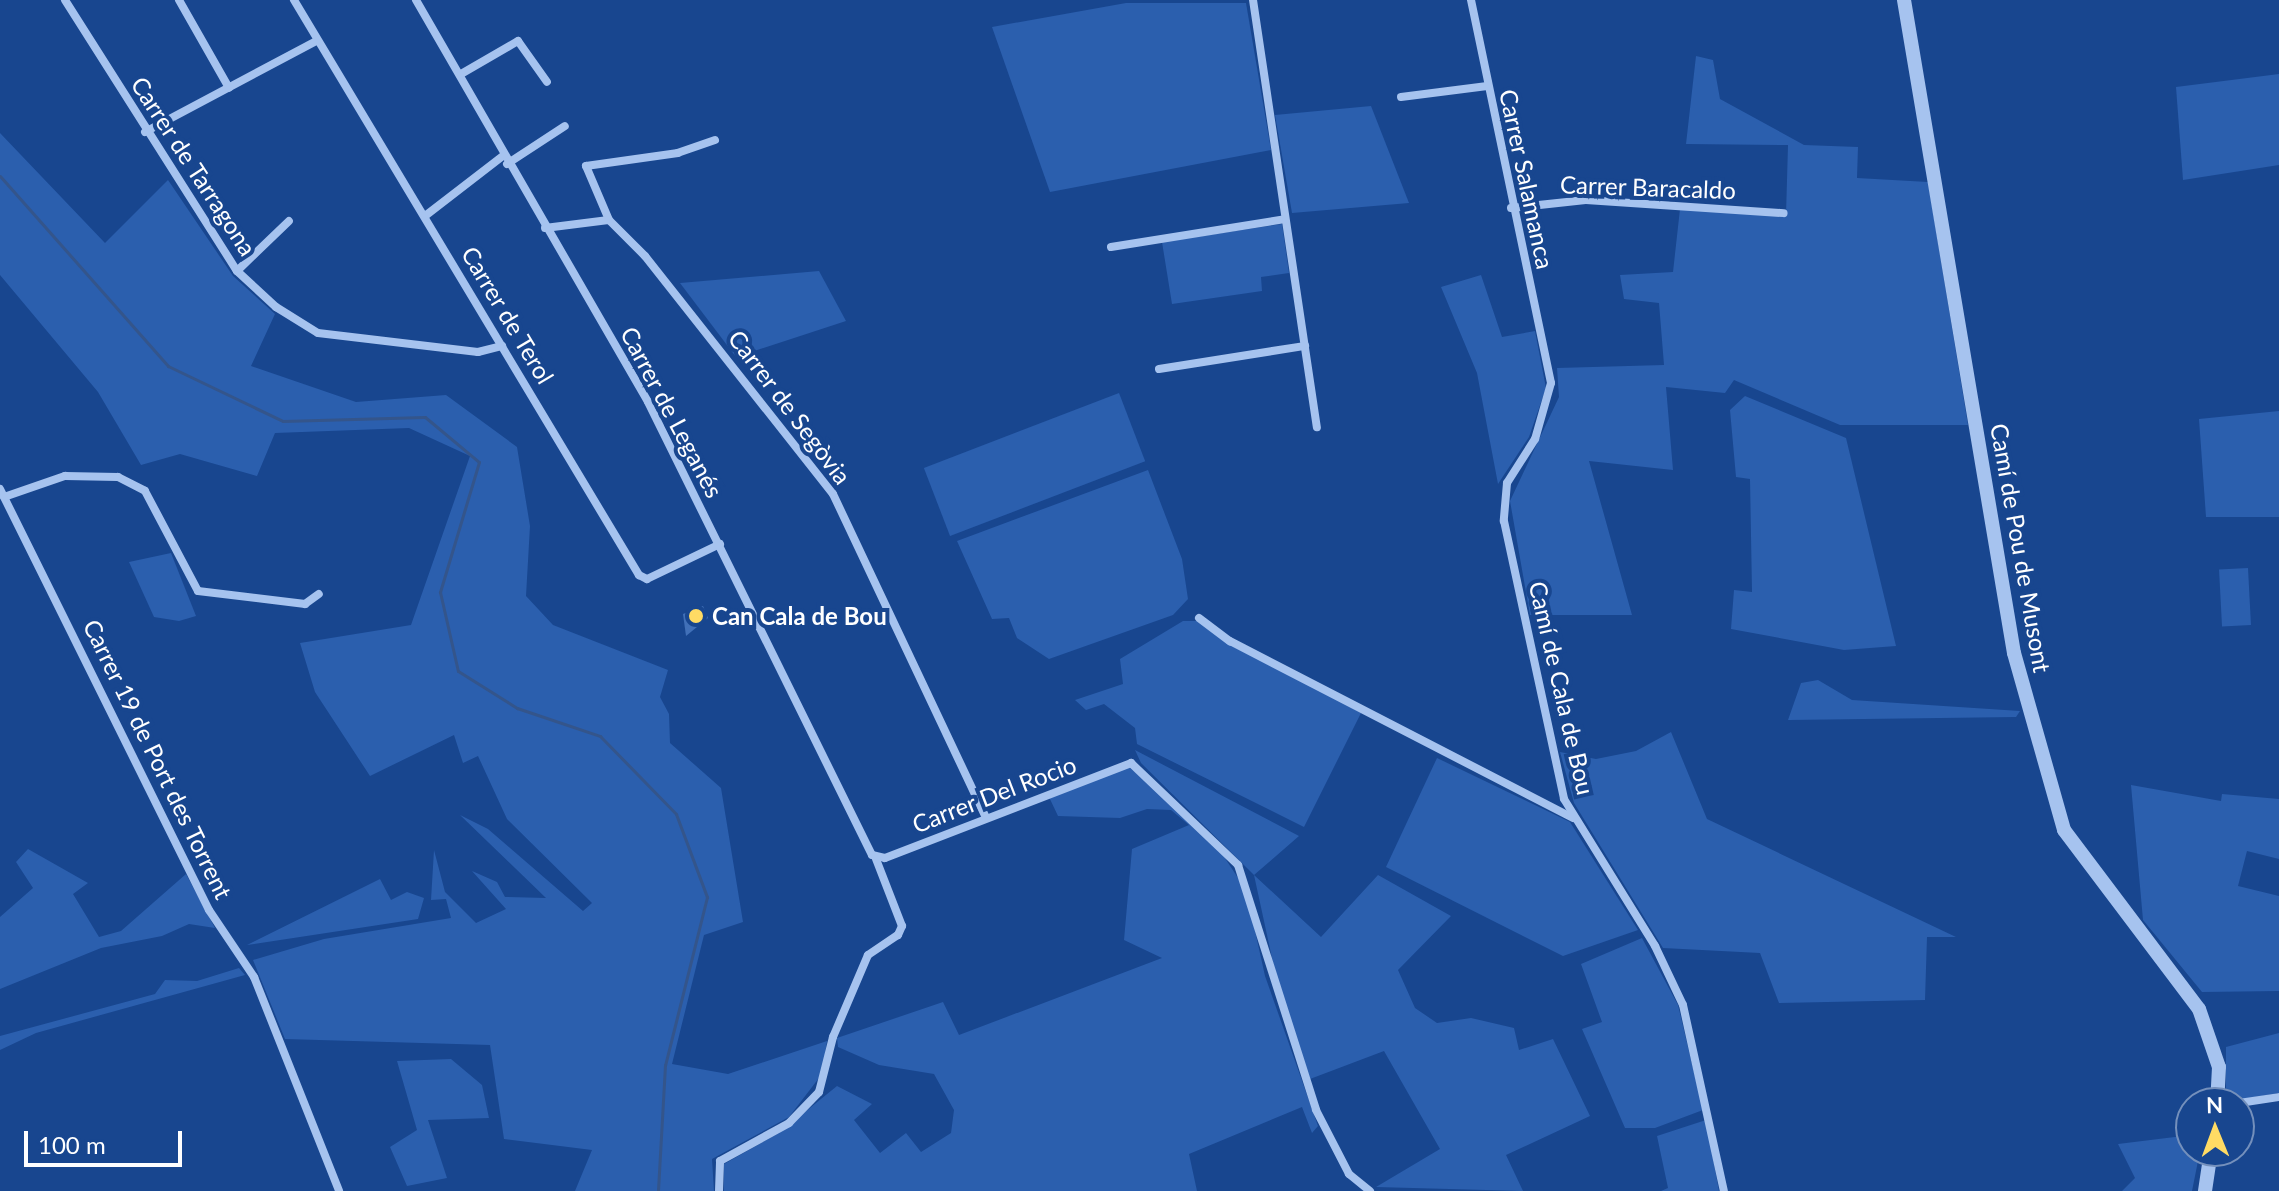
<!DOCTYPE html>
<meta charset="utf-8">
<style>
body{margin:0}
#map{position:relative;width:2279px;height:1191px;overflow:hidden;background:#18468f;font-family:Lato,sans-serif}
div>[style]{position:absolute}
.green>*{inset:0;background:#2b5fae;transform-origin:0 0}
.stream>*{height:3px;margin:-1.5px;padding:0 1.5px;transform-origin:1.5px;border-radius:1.5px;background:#34558b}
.building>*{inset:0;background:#4170b8}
.minor>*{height:8px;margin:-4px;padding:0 4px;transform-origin:4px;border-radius:4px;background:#a6c3ef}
.tertiary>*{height:14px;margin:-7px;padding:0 7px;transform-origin:7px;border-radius:7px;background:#a6c3ef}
.dots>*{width:22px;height:22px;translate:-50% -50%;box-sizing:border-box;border:4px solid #18468f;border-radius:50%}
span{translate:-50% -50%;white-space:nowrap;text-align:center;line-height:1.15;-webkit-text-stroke:8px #18468f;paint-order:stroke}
.street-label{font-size:24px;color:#fff}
.poi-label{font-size:24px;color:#fff;font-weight:700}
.left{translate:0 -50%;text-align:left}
.north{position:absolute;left:2175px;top:1087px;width:80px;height:80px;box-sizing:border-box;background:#18468f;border:2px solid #7490bc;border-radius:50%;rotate:359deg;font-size:22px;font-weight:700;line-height:32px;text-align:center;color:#fff}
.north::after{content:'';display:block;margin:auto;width:28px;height:36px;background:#ffdb64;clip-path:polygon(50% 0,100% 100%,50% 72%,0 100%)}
.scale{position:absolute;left:24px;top:1131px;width:158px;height:36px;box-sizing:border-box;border:4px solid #fff;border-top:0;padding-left:10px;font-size:24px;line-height:28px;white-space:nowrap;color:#fff;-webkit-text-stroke:6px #18468f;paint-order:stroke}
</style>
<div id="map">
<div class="green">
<div style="clip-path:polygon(1126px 3px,1246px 3px,1271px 150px,1050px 192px,992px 27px)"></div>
<div style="clip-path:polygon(1696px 56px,1713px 60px,1720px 99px,1804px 145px,1858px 147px,1857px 178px,1928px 182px,1968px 425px,1840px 425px,1734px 380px,1725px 393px,1666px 387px,1673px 470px,1589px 461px,1632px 615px,1530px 615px,1510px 501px,1559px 397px,1557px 368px,1664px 365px,1659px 303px,1624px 299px,1620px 275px,1673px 272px,1680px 209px,1786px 215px,1788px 145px,1686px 144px)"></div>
<div style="clip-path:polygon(2279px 74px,2279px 165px,2183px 180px,2176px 87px)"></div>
<div style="clip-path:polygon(1371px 106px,1409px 203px,1292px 213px,1275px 115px)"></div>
<div style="clip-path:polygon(0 133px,105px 243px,168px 180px,233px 276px,275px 314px,251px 366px,356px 402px,446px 395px,517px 447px,530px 526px,526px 596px,553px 625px,668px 670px,660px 697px,669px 714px,670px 743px,721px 788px,743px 922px,704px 935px,672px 1064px,728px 1074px,827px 1041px,822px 1074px,789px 1117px,712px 1159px,714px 1191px,575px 1191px,592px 1150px,504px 1139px,490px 1045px,285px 1039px,253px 960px,324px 939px,451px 918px,446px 899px,431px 900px,434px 850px,445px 892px,476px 923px,506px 909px,472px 871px,497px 882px,505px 897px,546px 898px,460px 815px,488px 829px,583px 911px,592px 903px,507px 819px,478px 756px,463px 763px,454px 735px,370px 776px,315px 692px,300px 643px,411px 625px,470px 456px,409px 428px,275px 433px,257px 476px,180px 454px,141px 465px,98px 392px,0 275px)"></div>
<div style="clip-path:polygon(1282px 224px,1289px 273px,1261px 277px,1262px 291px,1172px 304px,1162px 242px)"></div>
<div style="clip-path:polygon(819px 271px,846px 321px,736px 357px,680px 283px)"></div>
<div style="clip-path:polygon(1481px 275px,1502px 337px,1535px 331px,1546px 388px,1529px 437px,1498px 484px,1477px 373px,1441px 287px)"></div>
<div style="left:1119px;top:393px;width:73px;height:209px;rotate:69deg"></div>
<div style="clip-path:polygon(1745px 396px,1846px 438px,1896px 646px,1844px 650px,1731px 629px,1734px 590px,1752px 592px,1750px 479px,1736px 477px,1730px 410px)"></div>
<div style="clip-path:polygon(2279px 411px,2279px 517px,2206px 517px,2199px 419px)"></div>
<div style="clip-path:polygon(1148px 470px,1182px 559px,1188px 599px,1173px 615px,1049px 659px,1017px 638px,1009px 618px,992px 619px,957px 541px)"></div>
<div style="clip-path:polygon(171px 553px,196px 616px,179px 621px,154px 617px,129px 562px)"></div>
<div style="left:2248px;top:568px;width:57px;height:29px;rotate:87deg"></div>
<div style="clip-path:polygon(1183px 621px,1197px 621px,1361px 713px,1304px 827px,1137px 744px,1135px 728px,1104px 704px,1086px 710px,1075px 700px,1123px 684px,1120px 659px)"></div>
<div style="clip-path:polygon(1818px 680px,1852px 700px,2020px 711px,2016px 717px,1788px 720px,1801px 683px)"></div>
<div style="clip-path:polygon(1671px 732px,1707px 819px,1956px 937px,1927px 937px,1925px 1000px,1779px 1003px,1760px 953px,1663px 948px,1574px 803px,1560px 752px,1596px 759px,1636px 751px)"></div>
<div style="clip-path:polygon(1135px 750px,1299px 836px,1254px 875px,1321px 937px,1378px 875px,1451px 916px,1398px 970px,1415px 1008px,1437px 1023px,1471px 1018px,1514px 1028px,1519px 1050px,1553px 1039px,1590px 1116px,1506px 1155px,1523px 1191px,1376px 1187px,1440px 1149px,1384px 1051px,1310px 1079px,1277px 981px,1254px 875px,1141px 763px)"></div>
<div style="clip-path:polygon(1437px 758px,1570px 822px,1638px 930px,1563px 956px,1386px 867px)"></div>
<div style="clip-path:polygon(1129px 767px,1213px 840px,1246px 890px,1265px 976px,1318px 1126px,1312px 1133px,1302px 1107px,1189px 1154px,1197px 1191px,724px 1191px,724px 1164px,779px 1133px,837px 1086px,872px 1104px,854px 1120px,880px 1153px,906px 1133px,921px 1152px,951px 1133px,954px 1110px,934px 1074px,879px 1065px,838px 1047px,837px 1038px,943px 1002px,959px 1035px,1162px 958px,1124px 940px,1132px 849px,1189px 825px,1171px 810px,1147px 809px,1120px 818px,1058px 816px,1049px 797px)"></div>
<div style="clip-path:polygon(2131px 785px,2221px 801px,2222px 794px,2279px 799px,2279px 859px,2247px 851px,2238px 886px,2279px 896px,2279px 991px,2202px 992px,2143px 920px)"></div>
<div style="clip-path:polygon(28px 849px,88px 883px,73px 894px,99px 937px,121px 931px,186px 874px,215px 928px,189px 924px,162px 936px,101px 948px,0 989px,0 917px,33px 888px,16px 862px)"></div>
<div style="clip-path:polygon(380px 879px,391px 900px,407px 892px,424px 898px,418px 919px,247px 945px)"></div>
<div style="clip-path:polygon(1642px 938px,1678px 1005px,1703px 1110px,1655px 1128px,1625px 1128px,1582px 1029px,1602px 1022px,1581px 964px)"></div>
<div style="clip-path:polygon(239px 968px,245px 975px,36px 1033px,0 1050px,0 1036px,155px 994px,165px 980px,197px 981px)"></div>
<div style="clip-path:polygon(2279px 1033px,2279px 1093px,2226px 1102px,2226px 1047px)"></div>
<div style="clip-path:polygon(451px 1059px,482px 1085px,489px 1118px,428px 1120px,447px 1178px,407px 1186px,390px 1147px,417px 1130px,397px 1061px)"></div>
<div style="clip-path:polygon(1706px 1120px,1719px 1191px,1661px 1191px,1668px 1188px,1657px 1136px)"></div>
<div style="clip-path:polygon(2191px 1135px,2191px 1151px,2200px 1151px,2192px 1191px,2122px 1191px,2135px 1178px,2118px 1144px)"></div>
</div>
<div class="stream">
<div style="left:0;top:176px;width:254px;rotate:48.5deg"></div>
<div style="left:168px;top:366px;width:127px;rotate:25.6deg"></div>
<div style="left:283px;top:421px;width:142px;rotate:-1.6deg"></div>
<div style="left:425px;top:417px;width:70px;rotate:39.8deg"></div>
<div style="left:479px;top:462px;width:136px;rotate:106.7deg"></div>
<div style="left:440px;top:592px;width:81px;rotate:77.2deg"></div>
<div style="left:458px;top:671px;width:70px;rotate:32.1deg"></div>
<div style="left:517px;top:708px;width:88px;rotate:18.6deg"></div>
<div style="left:600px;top:736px;width:109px;rotate:45.7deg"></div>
<div style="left:676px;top:814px;width:89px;rotate:69.5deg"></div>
<div style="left:707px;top:897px;width:173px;rotate:104deg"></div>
<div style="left:665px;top:1065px;width:126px;rotate:93.2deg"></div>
</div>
<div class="building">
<div style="clip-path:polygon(703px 606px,708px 618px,686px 636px,683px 614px)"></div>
</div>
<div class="minor">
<div style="left:65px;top:0;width:321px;rotate:57.6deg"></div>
<div style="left:237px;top:271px;width:53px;rotate:42.7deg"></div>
<div style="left:276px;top:307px;width:49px;rotate:31.8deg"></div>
<div style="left:318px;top:333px;width:161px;rotate:6.8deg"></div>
<div style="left:478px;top:352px;width:25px;rotate:-14deg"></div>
<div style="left:179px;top:0;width:101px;rotate:60.4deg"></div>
<div style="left:294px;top:0;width:671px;rotate:59.04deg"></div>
<div style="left:639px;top:575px;width:9px;rotate:27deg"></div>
<div style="left:647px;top:579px;width:81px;rotate:-25.6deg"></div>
<div style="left:416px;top:0;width:464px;rotate:60deg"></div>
<div style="left:648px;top:402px;width:505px;rotate:63.69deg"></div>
<div style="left:872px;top:855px;width:13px;rotate:13deg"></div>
<div style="left:885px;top:858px;width:264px;rotate:-21.1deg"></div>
<div style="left:1131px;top:763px;width:148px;rotate:43.6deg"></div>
<div style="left:1238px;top:865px;width:257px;rotate:72.3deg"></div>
<div style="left:1316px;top:1110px;width:72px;rotate:62.7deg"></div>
<div style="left:1349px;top:1174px;width:27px;rotate:39deg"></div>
<div style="left:1253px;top:0;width:432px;rotate:81.5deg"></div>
<div style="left:1471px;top:0;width:391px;rotate:78.2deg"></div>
<div style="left:1551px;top:383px;width:58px;rotate:105.9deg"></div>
<div style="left:1535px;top:439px;width:52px;rotate:122.5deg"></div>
<div style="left:1507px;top:483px;width:38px;rotate:95deg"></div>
<div style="left:1504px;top:521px;width:284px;rotate:77.8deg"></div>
<div style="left:1564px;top:799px;width:173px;rotate:58.2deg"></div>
<div style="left:1655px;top:946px;width:65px;rotate:64.6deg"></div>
<div style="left:1683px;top:1005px;width:190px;rotate:77.6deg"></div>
<div style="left:461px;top:74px;width:66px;rotate:-30.1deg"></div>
<div style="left:518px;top:41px;width:50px;rotate:54.7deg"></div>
<div style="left:1401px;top:97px;width:87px;rotate:-7.3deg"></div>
<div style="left:145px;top:132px;width:194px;rotate:-28deg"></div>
<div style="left:715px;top:140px;width:39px;rotate:161deg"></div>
<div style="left:678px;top:153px;width:93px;rotate:172deg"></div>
<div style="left:586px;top:166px;width:59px;rotate:66.9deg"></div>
<div style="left:609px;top:220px;width:51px;rotate:45deg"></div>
<div style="left:645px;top:256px;width:303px;rotate:51.7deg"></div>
<div style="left:833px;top:494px;width:357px;rotate:64.7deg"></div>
<div style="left:507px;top:164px;width:69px;rotate:-33.2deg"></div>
<div style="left:1511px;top:208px;width:75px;rotate:-6.1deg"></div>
<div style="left:1586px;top:200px;width:198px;rotate:3.8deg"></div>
<div style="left:425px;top:216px;width:98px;rotate:-37.6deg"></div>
<div style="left:545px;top:228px;width:64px;rotate:-7.1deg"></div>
<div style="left:1111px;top:247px;width:176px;rotate:-9.1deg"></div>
<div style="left:237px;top:271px;width:72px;rotate:-43.9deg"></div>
<div style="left:1159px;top:369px;width:148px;rotate:-9deg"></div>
<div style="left:0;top:489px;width:470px;rotate:63.6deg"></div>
<div style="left:209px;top:910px;width:81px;rotate:56.1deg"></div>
<div style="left:254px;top:977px;width:230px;rotate:68.3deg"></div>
<div style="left:4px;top:497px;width:65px;rotate:-19deg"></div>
<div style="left:65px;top:476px;width:53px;rotate:1.1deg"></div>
<div style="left:118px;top:477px;width:30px;rotate:27deg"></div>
<div style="left:145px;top:491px;width:113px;rotate:62.1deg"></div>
<div style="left:198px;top:591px;width:108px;rotate:6.9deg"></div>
<div style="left:305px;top:604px;width:17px;rotate:-36deg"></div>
<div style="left:1199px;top:618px;width:39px;rotate:37deg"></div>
<div style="left:1230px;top:641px;width:386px;rotate:27.3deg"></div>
<div style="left:2239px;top:1103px;width:40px;rotate:-8.5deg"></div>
<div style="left:719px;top:1191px;width:30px;rotate:-88deg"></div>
<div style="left:720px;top:1161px;width:79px;rotate:-28.8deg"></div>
<div style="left:789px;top:1123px;width:43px;rotate:-45.9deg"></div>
<div style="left:819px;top:1092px;width:57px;rotate:-75.7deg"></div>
<div style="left:833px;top:1037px;width:89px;rotate:-66.9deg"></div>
<div style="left:868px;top:955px;width:36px;rotate:-34deg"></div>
<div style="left:898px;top:935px;width:10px;rotate:-66deg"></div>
<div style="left:902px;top:926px;width:72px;rotate:-111.2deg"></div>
</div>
<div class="tertiary">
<div style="left:1904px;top:0;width:662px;rotate:80.44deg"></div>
<div style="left:2014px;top:653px;width:184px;rotate:74.2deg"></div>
<div style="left:2064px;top:830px;width:224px;rotate:53deg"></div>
<div style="left:2199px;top:1009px;width:61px;rotate:71deg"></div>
<div style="left:2219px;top:1067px;width:36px;rotate:93deg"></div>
<div style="left:2205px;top:1191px;width:40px;rotate:-81.5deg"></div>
</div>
<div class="dots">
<div style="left:696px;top:616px;background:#ffdb64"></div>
</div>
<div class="street-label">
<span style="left:194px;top:166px;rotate:57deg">Carrer de Tarragona</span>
<span style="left:1527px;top:179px;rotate:78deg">Carrer Salamanca</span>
<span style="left:1648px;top:187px;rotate:2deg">Carrer Baracaldo</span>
<span style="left:508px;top:315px;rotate:59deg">Carrer de Terol</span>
<span style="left:790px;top:407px;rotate:53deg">Carrer de Segòvia</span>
<span style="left:672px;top:412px;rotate:62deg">Carrer de Leganés</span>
<span style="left:2021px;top:548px;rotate:80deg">Camí de Pou de Musont</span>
<span style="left:1562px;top:688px;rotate:77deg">Camí de Cala de Bou</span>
<span style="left:158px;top:759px;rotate:64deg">Carrer 19 de Port des Torrent</span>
<span style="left:994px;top:794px;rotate:-21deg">Carrer Del Rocio</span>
</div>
<div class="poi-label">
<span class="left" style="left:712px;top:616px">Can Cala de Bou</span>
</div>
<div class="north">N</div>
<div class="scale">100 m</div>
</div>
